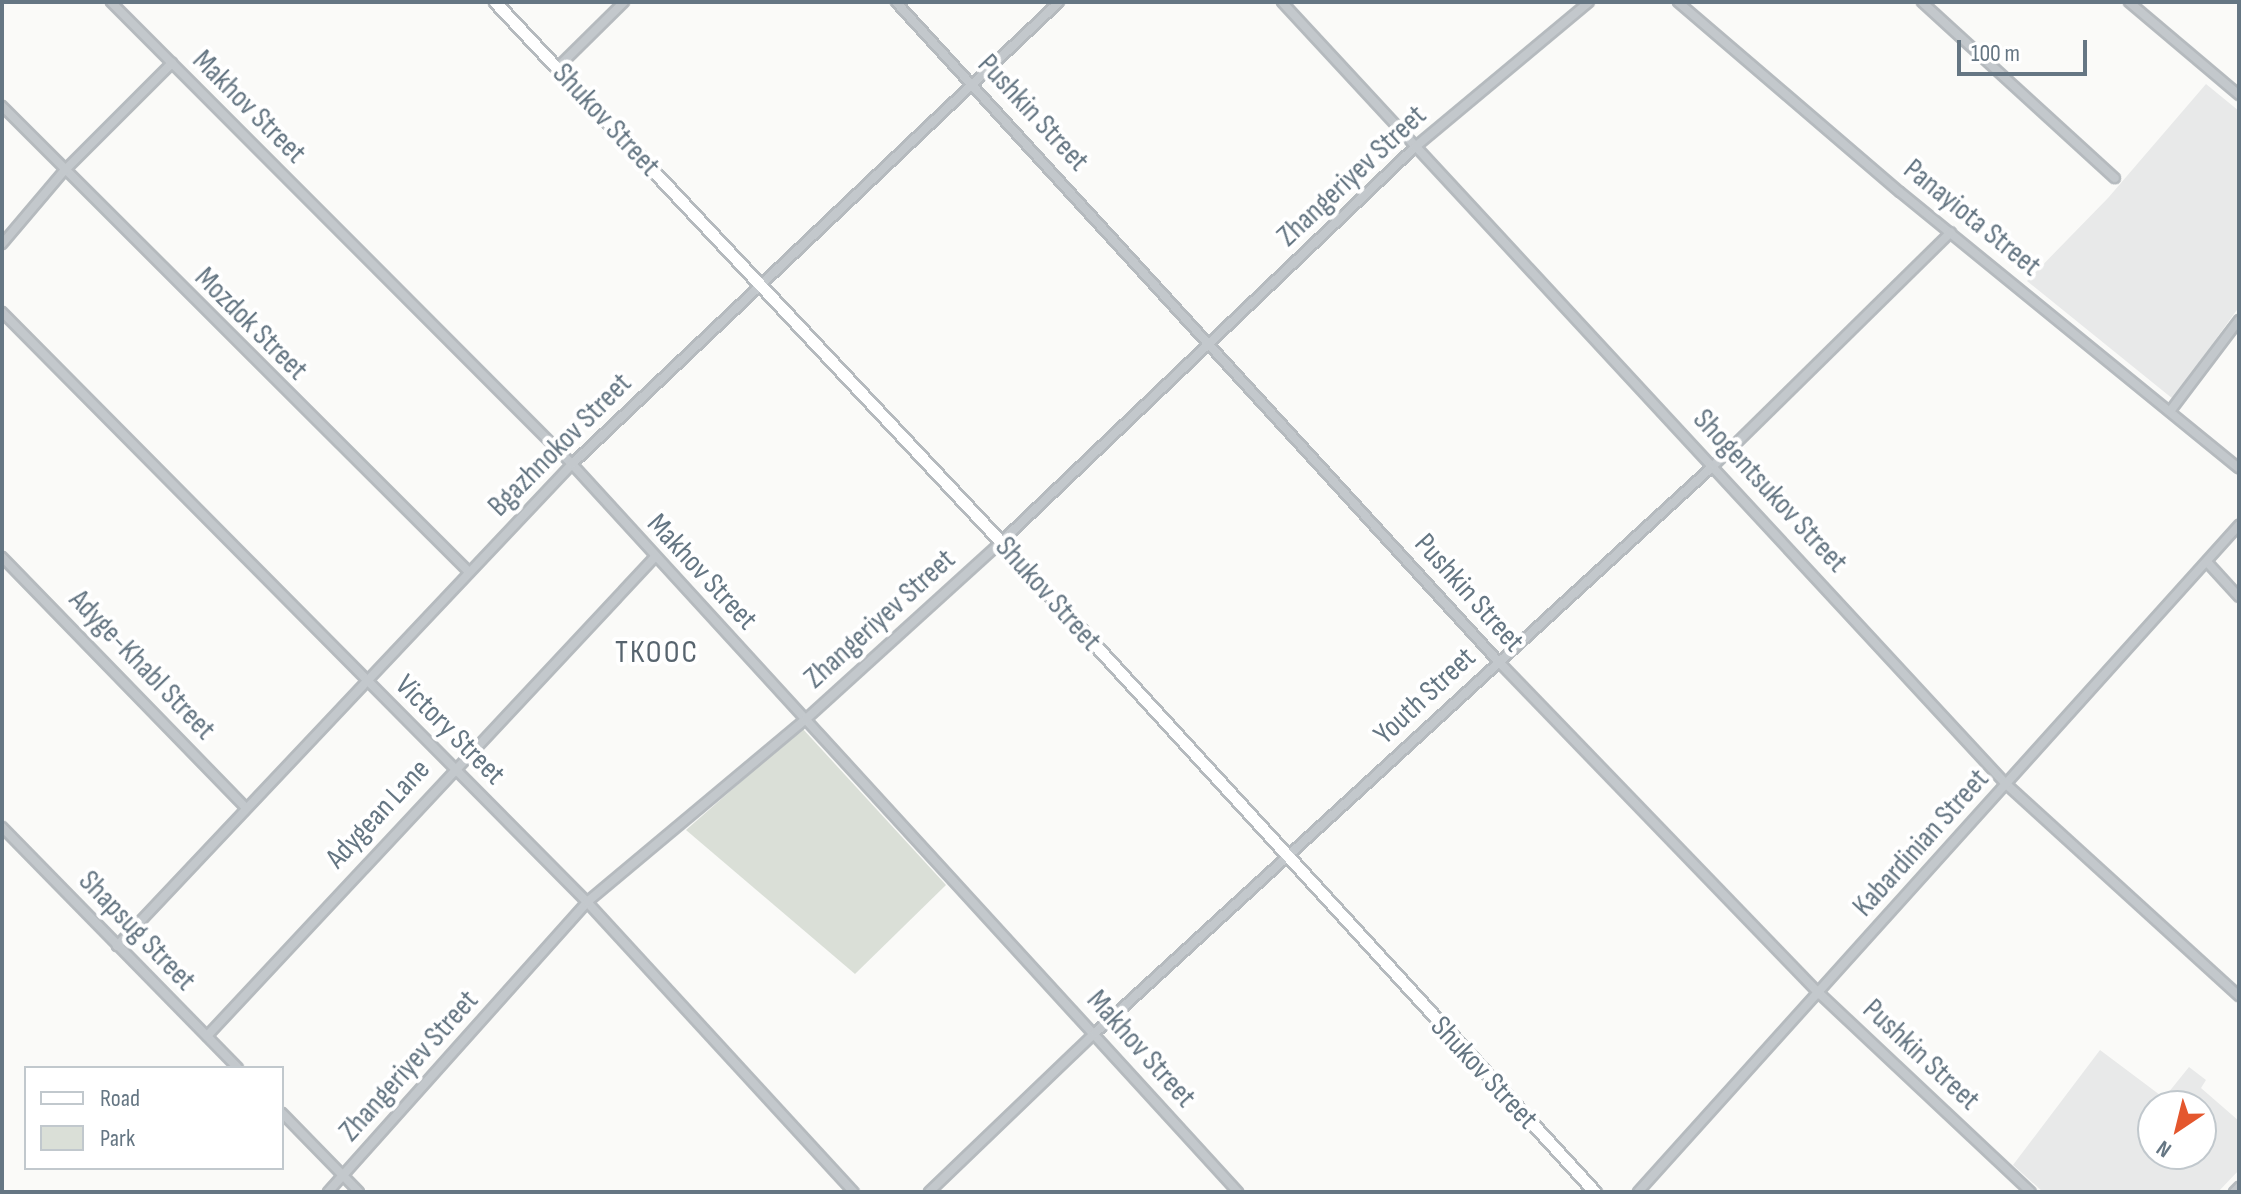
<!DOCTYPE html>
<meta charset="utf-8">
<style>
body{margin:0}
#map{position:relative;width:2241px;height:1194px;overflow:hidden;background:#fafaf8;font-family:"Sofia Sans Condensed",sans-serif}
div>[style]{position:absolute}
.built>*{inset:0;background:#e8e9e9}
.green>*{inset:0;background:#dadfd7}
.roads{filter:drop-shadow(2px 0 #b5babe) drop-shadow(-2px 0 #b5babe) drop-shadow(0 2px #b5babe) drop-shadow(0 -2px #b5babe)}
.minor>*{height:8px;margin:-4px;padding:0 4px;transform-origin:4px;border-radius:4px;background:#c3c8cc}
.major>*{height:11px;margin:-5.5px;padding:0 5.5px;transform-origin:5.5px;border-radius:5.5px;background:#fff}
span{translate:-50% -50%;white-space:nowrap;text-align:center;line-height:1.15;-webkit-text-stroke:8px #fff;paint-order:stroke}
.street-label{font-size:30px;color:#657683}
.neighbourhood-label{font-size:32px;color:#57646e;letter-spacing:2px}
.frame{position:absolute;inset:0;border:4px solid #657683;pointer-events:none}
.legend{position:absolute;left:24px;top:1066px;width:260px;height:104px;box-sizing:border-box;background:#fff;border:2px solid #c1c8cd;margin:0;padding:10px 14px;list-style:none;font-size:24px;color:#657683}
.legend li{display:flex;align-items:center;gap:16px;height:40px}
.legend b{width:40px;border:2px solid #c1c8cd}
.north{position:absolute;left:2137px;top:1090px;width:80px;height:80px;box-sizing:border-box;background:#fff;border:2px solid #c1c8cd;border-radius:50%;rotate:215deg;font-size:22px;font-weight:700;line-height:32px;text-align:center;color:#657683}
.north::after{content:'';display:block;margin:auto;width:28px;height:36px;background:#e4572e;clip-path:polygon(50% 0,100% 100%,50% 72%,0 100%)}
.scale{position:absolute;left:1957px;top:40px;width:130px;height:36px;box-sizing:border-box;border:4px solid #657683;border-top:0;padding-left:10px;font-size:24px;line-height:28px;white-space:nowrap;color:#657683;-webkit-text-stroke:6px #fff;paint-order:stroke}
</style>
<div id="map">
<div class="built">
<div style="clip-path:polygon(2206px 84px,2239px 111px,2239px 307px,2173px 399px,2027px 281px,2108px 198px)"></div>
<div style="clip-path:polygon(evenodd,2100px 1050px,2164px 1098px,2189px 1067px,2206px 1080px,2201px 1088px,2239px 1121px,2239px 1170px,2218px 1192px,2043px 1192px,2013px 1165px,2100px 1050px,2153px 1106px,2201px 1106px,2201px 1154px,2153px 1154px,2153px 1106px)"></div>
</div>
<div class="green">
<div style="clip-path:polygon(802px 728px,946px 885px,855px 974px,686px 830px)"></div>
</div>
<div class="roads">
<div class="minor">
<div style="left:111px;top:2px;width:653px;rotate:45.06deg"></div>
<div style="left:572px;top:464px;width:987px;rotate:47.55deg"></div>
<div style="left:896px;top:2px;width:893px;rotate:47.59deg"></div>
<div style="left:1498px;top:661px;width:463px;rotate:46deg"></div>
<div style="left:1820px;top:994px;width:289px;rotate:43.2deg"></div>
<div style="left:1282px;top:2px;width:1066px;rotate:47.21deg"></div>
<div style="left:2006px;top:784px;width:315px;rotate:42.3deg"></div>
<div style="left:1678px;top:2px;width:292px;rotate:40.6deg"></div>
<div style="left:1900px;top:192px;width:437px;rotate:39.2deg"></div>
<div style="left:1922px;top:2px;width:261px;rotate:42.4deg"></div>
<div style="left:2129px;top:2px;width:144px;rotate:40.2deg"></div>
<div style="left:557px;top:68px;width:94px;rotate:-44.6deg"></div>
<div style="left:2px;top:106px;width:660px;rotate:44.94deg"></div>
<div style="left:2px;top:244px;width:96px;rotate:-49.7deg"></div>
<div style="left:64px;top:171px;width:153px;rotate:-45deg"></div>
<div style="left:2px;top:312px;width:831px;rotate:45.24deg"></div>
<div style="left:587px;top:902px;width:394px;rotate:47.4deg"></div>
<div style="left:2171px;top:410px;width:113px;rotate:-52.9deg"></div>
<div style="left:2px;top:557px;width:350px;rotate:45.8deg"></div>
<div style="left:2207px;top:562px;width:47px;rotate:47.6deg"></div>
<div style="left:2px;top:827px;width:337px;rotate:45.6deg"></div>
<div style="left:117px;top:946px;width:663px;rotate:-46.65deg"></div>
<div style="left:572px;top:464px;width:671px;rotate:-43.49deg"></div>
<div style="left:207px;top:1036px;width:654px;rotate:-46.92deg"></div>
<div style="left:282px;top:1113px;width:110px;rotate:45.7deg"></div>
<div style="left:328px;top:1192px;width:389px;rotate:-48.2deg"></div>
<div style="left:587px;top:902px;width:285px;rotate:-39.9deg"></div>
<div style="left:806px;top:719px;width:263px;rotate:-42.2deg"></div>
<div style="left:1001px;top:542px;width:572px;rotate:-43.65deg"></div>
<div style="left:1415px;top:147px;width:226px;rotate:-39.8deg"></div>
<div style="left:929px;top:1192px;width:230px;rotate:-43.8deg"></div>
<div style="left:1095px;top:1033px;width:840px;rotate:-42.54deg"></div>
<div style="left:1714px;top:465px;width:332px;rotate:-44.5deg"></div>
<div style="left:1638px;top:1192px;width:898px;rotate:-47.98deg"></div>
<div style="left:2234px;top:1192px;width:7px;rotate:-45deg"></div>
</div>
<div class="major">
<div style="left:495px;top:2px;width:740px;rotate:46.86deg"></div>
<div style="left:1001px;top:542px;width:881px;rotate:47.58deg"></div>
</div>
</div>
<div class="street-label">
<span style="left:249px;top:107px;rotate:45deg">Makhov Street</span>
<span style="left:1033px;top:113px;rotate:47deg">Pushkin Street</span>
<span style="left:606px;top:120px;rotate:47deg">Shukov Street</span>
<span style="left:1352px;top:176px;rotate:-43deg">Zhangeriyev Street</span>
<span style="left:1972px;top:218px;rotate:39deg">Panayiota Street</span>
<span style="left:251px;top:324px;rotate:45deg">Mozdok Street</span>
<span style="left:560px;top:445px;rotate:-45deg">Bgazhnokov Street</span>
<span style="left:1770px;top:491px;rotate:47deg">Shogentsukov Street</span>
<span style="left:702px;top:572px;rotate:47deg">Makhov Street</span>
<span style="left:1469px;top:593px;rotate:48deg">Pushkin Street</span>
<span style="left:1048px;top:594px;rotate:48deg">Shukov Street</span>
<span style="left:880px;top:619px;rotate:-42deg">Zhangeriyev Street</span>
<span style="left:142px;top:665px;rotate:46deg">Adyge-Khabl Street</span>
<span style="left:1425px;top:696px;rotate:-43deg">Youth Street</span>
<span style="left:450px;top:730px;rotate:45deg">Victory Street</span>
<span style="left:378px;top:814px;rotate:-47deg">Adygean Lane</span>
<span style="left:1921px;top:843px;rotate:-48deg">Kabardinian Street</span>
<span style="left:137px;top:931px;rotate:46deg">Shapsug Street</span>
<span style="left:1141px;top:1049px;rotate:48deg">Makhov Street</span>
<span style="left:1921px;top:1055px;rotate:43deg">Pushkin Street</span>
<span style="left:409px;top:1066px;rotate:-48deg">Zhangeriyev Street</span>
<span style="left:1484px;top:1073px;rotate:47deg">Shukov Street</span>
</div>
<div class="neighbourhood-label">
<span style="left:657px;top:653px">ТКООС</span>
</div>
<div class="frame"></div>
<ul class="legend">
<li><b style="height:10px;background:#fff"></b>Road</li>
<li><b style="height:22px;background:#dadfd7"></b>Park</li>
</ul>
<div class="north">N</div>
<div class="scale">100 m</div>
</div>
